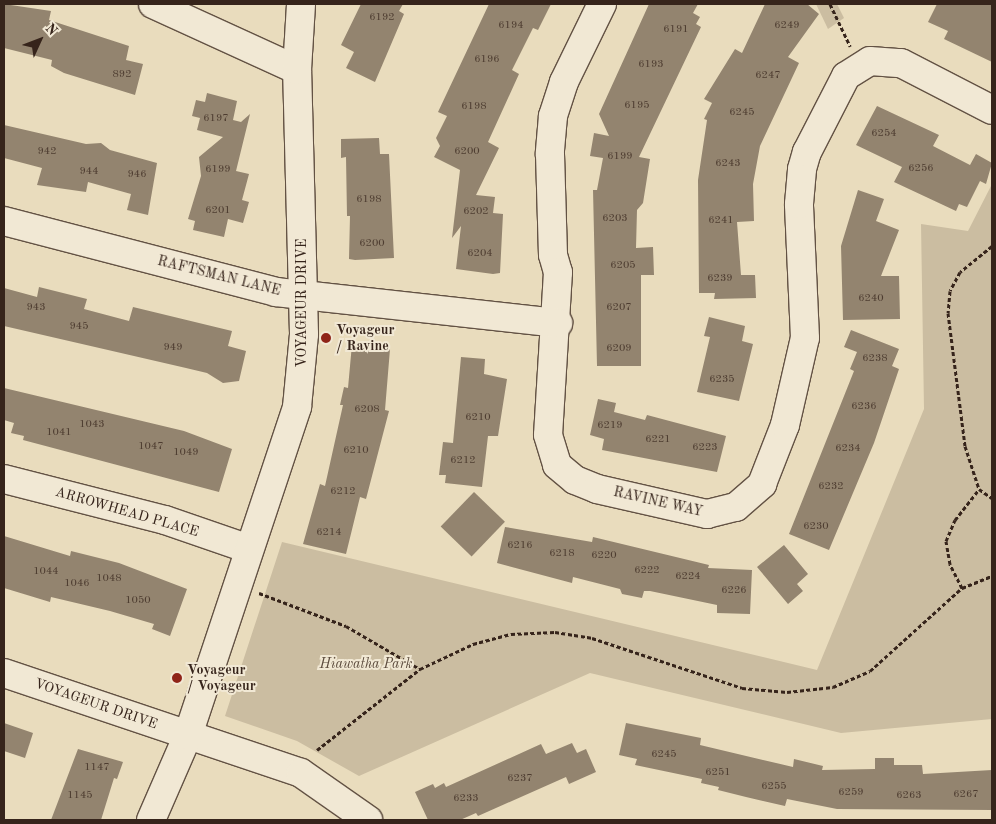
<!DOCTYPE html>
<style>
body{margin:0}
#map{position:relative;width:996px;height:824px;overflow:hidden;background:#e9dcbd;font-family:"Old Standard TT",serif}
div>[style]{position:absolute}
.green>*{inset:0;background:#cbbda1}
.building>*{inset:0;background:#93846f;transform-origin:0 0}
.path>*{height:3px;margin-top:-1.5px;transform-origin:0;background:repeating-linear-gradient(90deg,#36241b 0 4px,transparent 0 6.5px)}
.roads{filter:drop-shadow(1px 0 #635244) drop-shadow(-1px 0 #635244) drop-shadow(0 1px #635244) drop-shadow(0 -1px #635244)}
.minor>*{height:28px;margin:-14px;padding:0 14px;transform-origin:14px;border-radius:14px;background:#f1e8d4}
.dots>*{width:14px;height:14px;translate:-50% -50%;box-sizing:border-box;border:2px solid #f1e8d4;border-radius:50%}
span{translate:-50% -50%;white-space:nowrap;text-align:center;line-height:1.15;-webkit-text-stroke:4px #f1e8d4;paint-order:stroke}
.number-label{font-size:11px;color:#4d3c30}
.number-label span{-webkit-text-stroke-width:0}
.street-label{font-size:14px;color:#36241b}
.poi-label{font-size:14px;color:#36241b;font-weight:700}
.left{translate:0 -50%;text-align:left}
.park-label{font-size:14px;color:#5b4a3c;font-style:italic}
.frame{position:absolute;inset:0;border:5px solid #36241b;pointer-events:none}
.north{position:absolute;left:15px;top:15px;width:50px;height:50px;-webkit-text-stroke:4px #f1e8d4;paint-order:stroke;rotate:47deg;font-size:14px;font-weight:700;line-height:20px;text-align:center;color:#36241b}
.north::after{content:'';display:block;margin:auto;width:18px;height:22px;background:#36241b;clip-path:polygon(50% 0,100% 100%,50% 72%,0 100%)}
</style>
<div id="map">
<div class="green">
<div style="clip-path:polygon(816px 4px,837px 4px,844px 18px,828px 29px)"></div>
<div style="clip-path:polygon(992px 184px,992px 719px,841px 733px,590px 673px,359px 776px,297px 741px,225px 716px,282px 542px,817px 670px,924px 409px,921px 224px,968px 231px)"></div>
</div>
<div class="building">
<div style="clip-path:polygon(4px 4px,51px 11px,49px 20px,129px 46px,126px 60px,143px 64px,135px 95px,64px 73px,51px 66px,52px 60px,4px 48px)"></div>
<div style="clip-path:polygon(361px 4px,403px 4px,399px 11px,404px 14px,375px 82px,346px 68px,354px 52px,341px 45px)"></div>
<div style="clip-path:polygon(489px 4px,551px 4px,538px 30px,533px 28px,512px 70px,519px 74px,488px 142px,499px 148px,476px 195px,495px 197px,493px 213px,503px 214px,500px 273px,493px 274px,456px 269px,461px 226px,452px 238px,460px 170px,434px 157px,440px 146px,436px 138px,447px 116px,438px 112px)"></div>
<div style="clip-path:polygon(649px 4px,698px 4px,693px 13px,700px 17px,696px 24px,701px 27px,639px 157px,650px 159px,643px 203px,637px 210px,636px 248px,653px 247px,654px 275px,641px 275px,641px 366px,597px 366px,593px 190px,597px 190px,603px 158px,590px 156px,594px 133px,609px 136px,599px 114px)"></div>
<div style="clip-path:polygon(765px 4px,807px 4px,819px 14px,788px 57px,799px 63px,760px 146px,753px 184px,754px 221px,737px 222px,741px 275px,755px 275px,756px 298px,714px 299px,715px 293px,699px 293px,698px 180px,707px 120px,704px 119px,712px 103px,704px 99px,735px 49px,742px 53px)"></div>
<div style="clip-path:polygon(937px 4px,992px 4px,992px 62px,944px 39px,948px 31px,928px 22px)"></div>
<div style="clip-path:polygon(207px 93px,237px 101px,233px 120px,241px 122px,250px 114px,236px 171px,249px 174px,242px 200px,249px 202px,243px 223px,228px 219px,224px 237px,193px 230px,195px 221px,188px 219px,201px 176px,199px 157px,223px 137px,197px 130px,200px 118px,192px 116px,196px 100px,205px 102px)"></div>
<div style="clip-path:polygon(877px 106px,939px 135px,933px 146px,970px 165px,976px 154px,992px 163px,986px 184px,980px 181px,967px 207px,959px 204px,956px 211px,894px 182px,902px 167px,856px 145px)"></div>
<div style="clip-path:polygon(4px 125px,86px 144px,101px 143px,110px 150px,157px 163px,148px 215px,127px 210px,131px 194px,88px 182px,86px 192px,37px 185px,42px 168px,4px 158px)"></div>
<div style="clip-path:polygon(379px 138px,380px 154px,389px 154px,394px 258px,355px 260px,349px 259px,350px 216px,347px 216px,346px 157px,341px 158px,341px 139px)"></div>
<div style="clip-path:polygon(858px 190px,884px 199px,876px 221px,899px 230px,881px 276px,899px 276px,900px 319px,843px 320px,841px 246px)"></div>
<div style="clip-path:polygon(39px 287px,87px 299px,84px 309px,129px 321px,133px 307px,232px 331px,228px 346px,246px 351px,239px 381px,223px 383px,207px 373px,186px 368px,4px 326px,4px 288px,37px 297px)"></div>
<div style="clip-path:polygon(709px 317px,745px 326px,742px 341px,753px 344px,739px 401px,697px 392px,710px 337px,704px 336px)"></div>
<div style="clip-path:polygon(851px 330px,899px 349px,892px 366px,899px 369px,874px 443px,829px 550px,789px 534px,854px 371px,850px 369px,857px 352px,844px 347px)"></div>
<div style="clip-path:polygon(352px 344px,390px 349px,385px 410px,389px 411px,366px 499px,360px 497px,346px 554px,303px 544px,320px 484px,325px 486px,343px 405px,340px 405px,344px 387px,348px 388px)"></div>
<div style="clip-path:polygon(461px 357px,485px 359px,484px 374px,507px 379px,498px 436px,488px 436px,482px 487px,445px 483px,446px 475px,439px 475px,443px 442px,453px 443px)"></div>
<div style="clip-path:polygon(4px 388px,184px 431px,232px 449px,219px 492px,23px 440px,24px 436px,11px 433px,14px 423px,4px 420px)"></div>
<div style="clip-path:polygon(598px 399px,616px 403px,614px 412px,645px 420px,647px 415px,726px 436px,717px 472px,602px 450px,604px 439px,590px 435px)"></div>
<div style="left:474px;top:492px;width:43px;height:48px;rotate:44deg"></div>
<div style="clip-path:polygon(505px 527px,592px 542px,593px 537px,709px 565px,708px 568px,752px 570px,750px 614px,717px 613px,717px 605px,650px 591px,644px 591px,642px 598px,622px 594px,620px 589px,573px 577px,572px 583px,497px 563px)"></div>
<div style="clip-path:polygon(4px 536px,70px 556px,71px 551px,119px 563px,187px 589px,170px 636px,152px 629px,154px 624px,110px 611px,51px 597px,50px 602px,4px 588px)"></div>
<div style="clip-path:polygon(784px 545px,808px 574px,797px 584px,803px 591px,788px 604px,757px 567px)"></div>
<div style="clip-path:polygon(4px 723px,33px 733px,25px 758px,4px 751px)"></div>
<div style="clip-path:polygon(626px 723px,701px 738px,700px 745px,793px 767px,794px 759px,823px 766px,822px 770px,875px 769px,875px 758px,894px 758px,894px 765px,922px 765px,923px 774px,992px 770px,992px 810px,837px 809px,787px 799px,785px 806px,746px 797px,718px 790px,719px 787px,701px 783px,702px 779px,635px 765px,637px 759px,619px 755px)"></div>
<div style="clip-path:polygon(572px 743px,577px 753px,586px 749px,596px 772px,569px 784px,566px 777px,478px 816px,476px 813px,460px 820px,428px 820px,415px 792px,433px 784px,435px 788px,444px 783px,446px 787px,541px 744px,546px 754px)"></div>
<div style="clip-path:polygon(78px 749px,123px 762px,117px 779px,114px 778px,101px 820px,51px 820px)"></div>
</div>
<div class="path">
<div style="left:830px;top:4px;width:47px;rotate:64.5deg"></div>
<div style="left:992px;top:246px;width:41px;rotate:140.9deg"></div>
<div style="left:960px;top:272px;width:21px;rotate:118deg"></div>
<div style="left:950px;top:291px;width:22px;rotate:95deg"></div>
<div style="left:948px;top:313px;width:134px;rotate:82.7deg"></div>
<div style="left:965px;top:446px;width:45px;rotate:72deg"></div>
<div style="left:979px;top:489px;width:16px;rotate:35deg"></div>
<div style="left:962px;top:588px;width:27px;rotate:-117deg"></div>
<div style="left:950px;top:564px;width:23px;rotate:-100deg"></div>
<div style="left:946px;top:541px;width:23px;rotate:-67deg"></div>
<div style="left:955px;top:520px;width:39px;rotate:-52deg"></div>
<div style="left:259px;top:593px;width:93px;rotate:20.8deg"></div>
<div style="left:346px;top:626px;width:86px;rotate:30.2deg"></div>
<div style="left:317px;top:750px;width:131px;rotate:-38.2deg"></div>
<div style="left:420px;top:669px;width:59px;rotate:-25.3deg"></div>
<div style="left:473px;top:644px;width:39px;rotate:-15deg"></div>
<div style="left:511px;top:634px;width:44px;rotate:-2.6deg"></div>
<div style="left:555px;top:632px;width:37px;rotate:9deg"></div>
<div style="left:592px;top:638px;width:158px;rotate:18.4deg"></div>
<div style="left:742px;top:688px;width:45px;rotate:5.1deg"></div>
<div style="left:787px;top:692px;width:46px;rotate:-6.2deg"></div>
<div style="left:833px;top:687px;width:40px;rotate:-23.4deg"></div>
<div style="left:870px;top:671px;width:124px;rotate:-42.1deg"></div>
<div style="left:962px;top:588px;width:32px;rotate:-22deg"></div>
</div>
<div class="roads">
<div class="minor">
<div style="left:153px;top:4px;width:158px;rotate:24.6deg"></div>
<div style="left:602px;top:4px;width:87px;rotate:116deg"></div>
<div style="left:564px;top:82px;width:36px;rotate:108deg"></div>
<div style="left:553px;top:116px;width:38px;rotate:95deg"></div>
<div style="left:550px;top:154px;width:101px;rotate:88.3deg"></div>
<div style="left:553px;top:255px;width:18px;rotate:74deg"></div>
<div style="left:558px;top:272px;width:163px;rotate:93.5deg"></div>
<div style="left:548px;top:435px;width:31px;rotate:73deg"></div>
<div style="left:557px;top:465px;width:23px;rotate:40deg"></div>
<div style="left:575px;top:480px;width:24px;rotate:22deg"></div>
<div style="left:597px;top:489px;width:113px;rotate:12.8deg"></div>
<div style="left:707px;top:514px;width:30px;rotate:-14deg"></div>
<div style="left:736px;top:507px;width:35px;rotate:-41deg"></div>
<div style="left:762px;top:484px;width:63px;rotate:-68.7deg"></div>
<div style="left:785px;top:425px;width:89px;rotate:-77.1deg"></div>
<div style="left:805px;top:338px;width:134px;rotate:-92.6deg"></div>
<div style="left:799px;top:204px;width:35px;rotate:-85deg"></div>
<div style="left:802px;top:169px;width:18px;rotate:-74deg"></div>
<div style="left:807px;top:152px;width:85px;rotate:-62.8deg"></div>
<div style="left:846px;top:76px;width:28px;rotate:-32deg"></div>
<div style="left:870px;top:61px;width:31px;rotate:4deg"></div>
<div style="left:901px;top:63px;width:102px;rotate:27.3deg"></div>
<div style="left:4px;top:221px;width:281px;rotate:14.6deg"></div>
<div style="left:276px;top:292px;width:284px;rotate:6.3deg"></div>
<div style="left:4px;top:479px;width:166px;rotate:14.3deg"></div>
<div style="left:165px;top:520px;width:89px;rotate:19deg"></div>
<div style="left:4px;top:673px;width:313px;rotate:18.6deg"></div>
<div style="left:301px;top:773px;width:82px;rotate:35deg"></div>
<div style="left:151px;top:820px;width:93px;rotate:-66.5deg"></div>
<div style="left:188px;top:735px;width:346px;rotate:-71.6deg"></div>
<div style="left:297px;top:407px;width:73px;rotate:-84.5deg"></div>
<div style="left:304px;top:334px;width:264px;rotate:-91.5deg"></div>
<div style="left:297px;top:70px;width:66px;rotate:-86.5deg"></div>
</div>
</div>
<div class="dots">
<div style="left:326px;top:338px;background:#8f2418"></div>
<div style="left:177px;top:678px;background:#8f2418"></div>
</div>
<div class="number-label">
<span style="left:382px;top:18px">6192</span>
<span style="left:511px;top:26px">6194</span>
<span style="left:787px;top:26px">6249</span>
<span style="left:676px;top:30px">6191</span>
<span style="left:487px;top:60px">6196</span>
<span style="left:651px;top:65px">6193</span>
<span style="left:122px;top:75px">892</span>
<span style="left:768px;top:76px">6247</span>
<span style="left:637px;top:106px">6195</span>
<span style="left:474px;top:107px">6198</span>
<span style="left:742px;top:113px">6245</span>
<span style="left:216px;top:119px">6197</span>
<span style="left:884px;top:134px">6254</span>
<span style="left:47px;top:152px">942</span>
<span style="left:467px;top:152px">6200</span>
<span style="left:620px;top:157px">6199</span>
<span style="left:728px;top:164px">6243</span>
<span style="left:921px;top:169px">6256</span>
<span style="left:218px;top:170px">6199</span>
<span style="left:89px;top:172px">944</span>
<span style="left:137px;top:175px">946</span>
<span style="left:369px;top:200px">6198</span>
<span style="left:218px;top:211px">6201</span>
<span style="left:476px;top:212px">6202</span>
<span style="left:615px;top:219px">6203</span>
<span style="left:721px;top:221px">6241</span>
<span style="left:372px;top:244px">6200</span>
<span style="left:480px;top:254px">6204</span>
<span style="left:623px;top:266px">6205</span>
<span style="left:720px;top:279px">6239</span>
<span style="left:871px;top:299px">6240</span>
<span style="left:36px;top:308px">943</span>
<span style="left:619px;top:308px">6207</span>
<span style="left:79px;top:327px">945</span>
<span style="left:173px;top:348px">949</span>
<span style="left:619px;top:349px">6209</span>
<span style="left:875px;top:359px">6238</span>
<span style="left:722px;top:380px">6235</span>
<span style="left:864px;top:407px">6236</span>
<span style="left:367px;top:410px">6208</span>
<span style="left:478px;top:418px">6210</span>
<span style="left:92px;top:425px">1043</span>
<span style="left:610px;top:426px">6219</span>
<span style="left:59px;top:433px">1041</span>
<span style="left:658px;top:440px">6221</span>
<span style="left:151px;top:447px">1047</span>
<span style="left:705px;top:448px">6223</span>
<span style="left:848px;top:449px">6234</span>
<span style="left:356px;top:451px">6210</span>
<span style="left:186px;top:453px">1049</span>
<span style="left:463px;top:461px">6212</span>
<span style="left:831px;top:487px">6232</span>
<span style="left:343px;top:492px">6212</span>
<span style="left:816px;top:527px">6230</span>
<span style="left:329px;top:533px">6214</span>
<span style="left:520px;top:546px">6216</span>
<span style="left:562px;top:554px">6218</span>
<span style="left:604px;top:556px">6220</span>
<span style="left:647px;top:571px">6222</span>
<span style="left:46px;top:572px">1044</span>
<span style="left:688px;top:577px">6224</span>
<span style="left:109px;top:579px">1048</span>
<span style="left:77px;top:584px">1046</span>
<span style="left:734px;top:591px">6226</span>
<span style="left:138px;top:601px">1050</span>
<span style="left:664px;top:755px">6245</span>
<span style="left:97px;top:768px">1147</span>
<span style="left:718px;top:773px">6251</span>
<span style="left:520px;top:779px">6237</span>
<span style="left:774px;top:787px">6255</span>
<span style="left:851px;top:793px">6259</span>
<span style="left:966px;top:795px">6267</span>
<span style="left:80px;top:796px">1145</span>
<span style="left:909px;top:796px">6263</span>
<span style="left:466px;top:799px">6233</span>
</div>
<div class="street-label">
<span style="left:219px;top:276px;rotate:14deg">RAFTSMAN LANE</span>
<span style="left:302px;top:303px;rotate:-90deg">VOYAGEUR DRIVE</span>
<span style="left:658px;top:502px;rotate:13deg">RAVINE WAY</span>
<span style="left:127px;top:512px;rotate:16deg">ARROWHEAD PLACE</span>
<span style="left:96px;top:704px;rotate:19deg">VOYAGEUR DRIVE</span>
</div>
<div class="poi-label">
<span class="left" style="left:336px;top:338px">Voyageur<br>/ Ravine</span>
<span class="left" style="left:187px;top:678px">Voyageur<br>/ Voyageur</span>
</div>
<div class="park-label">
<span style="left:366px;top:664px">Hiawatha Park</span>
</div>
<div class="frame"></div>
<div class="north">N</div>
</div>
